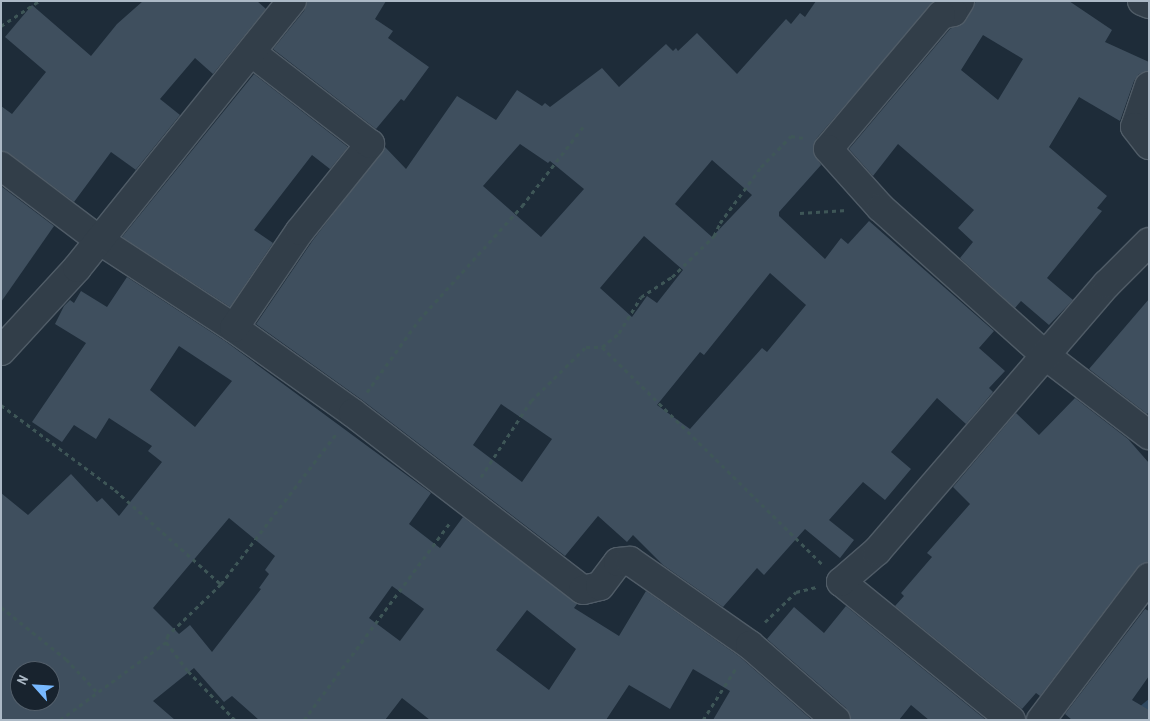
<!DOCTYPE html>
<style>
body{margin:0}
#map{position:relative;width:1150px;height:721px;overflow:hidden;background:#1e2c39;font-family:"Archivo Narrow",sans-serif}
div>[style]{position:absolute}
.stream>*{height:8px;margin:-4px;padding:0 4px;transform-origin:4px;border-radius:4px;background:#2f4860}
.building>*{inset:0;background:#3f4f5e}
.path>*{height:3px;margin-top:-1.5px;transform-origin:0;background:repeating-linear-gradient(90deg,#3e5657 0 4px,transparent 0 8px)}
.roads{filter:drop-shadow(1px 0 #505c67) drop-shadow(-1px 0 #505c67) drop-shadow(0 1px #505c67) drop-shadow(0 -1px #505c67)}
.minor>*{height:28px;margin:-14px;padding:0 14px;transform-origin:14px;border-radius:14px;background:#323e49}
span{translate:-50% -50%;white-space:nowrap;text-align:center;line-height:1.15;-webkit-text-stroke:4.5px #18232e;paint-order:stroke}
.frame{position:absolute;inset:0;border:2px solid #acb9c6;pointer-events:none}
.north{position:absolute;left:10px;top:661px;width:50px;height:50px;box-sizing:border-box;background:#18232e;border:1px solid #535f6b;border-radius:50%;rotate:296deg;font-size:14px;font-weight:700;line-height:20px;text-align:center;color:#acb9c6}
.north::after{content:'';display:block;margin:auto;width:18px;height:22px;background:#78b9ff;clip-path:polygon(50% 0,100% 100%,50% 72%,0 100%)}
</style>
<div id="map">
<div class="stream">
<div style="left:1137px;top:714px;width:16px;rotate:-40deg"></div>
</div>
<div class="building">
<div style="clip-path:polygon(143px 1px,257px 1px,266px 9px,213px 74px,195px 58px,160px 99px,180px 115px,134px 172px,136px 170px,111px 152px,74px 202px,10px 154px,1px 151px,1px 106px,12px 114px,46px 72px,5px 37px,32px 5px,91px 56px,117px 24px)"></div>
<div style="clip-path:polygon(307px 1px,386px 1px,375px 19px,393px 31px,388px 38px,429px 67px,404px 101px,401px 99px,376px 129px,273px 49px,304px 11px)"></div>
<div style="clip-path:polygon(evenodd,816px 1px,935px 1px,816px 139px,813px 152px,821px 165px,779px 212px,779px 216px,825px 259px,841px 238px,848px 244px,869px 221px,994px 331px,979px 348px,1005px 371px,989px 388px,993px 392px,966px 424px,937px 398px,891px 452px,911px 469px,885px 500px,863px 482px,829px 520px,854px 540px,840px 558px,805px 529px,764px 575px,757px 568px,723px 607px,663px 565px,633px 535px,627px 542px,598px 516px,565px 556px,362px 400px,256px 324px,313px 240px,385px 147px,406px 169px,457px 96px,496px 120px,517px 90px,542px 106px,545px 103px,550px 107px,602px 68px,619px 87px,666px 44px,673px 51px,676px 48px,678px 51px,697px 33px,737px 74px,786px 19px,791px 24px,800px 13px,805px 17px,816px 1px,520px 144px,548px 163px,550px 161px,584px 189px,541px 237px,483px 186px,520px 144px,816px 1px,712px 160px,752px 195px,712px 237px,675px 204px,712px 160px,816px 1px,644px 236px,683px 270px,657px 303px,647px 296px,632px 317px,600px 288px,644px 236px,816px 1px,770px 273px,806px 305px,767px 352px,762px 348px,690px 429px,657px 405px,700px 352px,704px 355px,770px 273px,816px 1px,501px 404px,552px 439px,522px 482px,473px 445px,501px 404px)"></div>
<div style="clip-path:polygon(evenodd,976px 1px,1069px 1px,1112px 30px,1105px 42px,1149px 62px,1149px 71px,1139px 74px,1134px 81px,1120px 121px,1079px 97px,1049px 147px,1107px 196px,1097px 208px,1102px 211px,1047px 278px,1073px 300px,1049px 325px,1021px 301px,1015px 308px,960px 258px,973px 242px,958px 228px,974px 210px,898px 144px,873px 176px,849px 149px,950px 29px,966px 20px,976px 1px,983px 35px,1023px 59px,998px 100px,961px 70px,983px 35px)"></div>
<div style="clip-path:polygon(254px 74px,348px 147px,330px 169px,312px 155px,254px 230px,273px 243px,230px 307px,122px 237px)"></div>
<div style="clip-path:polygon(1px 186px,54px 226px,1px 302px)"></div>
<div style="clip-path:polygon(evenodd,127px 277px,225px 341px,431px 493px,409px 524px,440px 548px,463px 517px,577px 604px,574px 608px,619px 636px,646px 591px,740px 657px,812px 720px,713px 720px,730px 691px,693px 669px,670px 709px,629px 685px,606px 720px,430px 720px,402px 698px,385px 720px,259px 720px,232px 696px,224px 702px,194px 668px,153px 701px,175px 720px,1px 720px,1px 493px,28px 515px,71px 474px,97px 502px,102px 498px,119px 516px,162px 462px,148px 451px,152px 446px,109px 418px,96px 439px,74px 425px,62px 442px,32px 422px,86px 343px,55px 324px,64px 306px,70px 300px,74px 303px,81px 291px,107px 307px,127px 277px,179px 346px,232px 381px,195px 427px,150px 390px,179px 346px,127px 277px,229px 518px,275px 556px,265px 570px,269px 574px,259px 588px,261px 589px,212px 652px,190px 625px,179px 634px,153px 608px,229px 518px,127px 277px,392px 586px,424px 609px,400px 641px,369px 618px,392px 586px,127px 277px,527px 610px,576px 649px,549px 690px,496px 650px,527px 610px,127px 277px,20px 671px,50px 671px,50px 701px,20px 701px,20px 671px)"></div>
<div style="clip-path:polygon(1149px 299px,1149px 412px,1147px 414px,1089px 369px)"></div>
<div style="clip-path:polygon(1075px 398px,1128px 439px,1149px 463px,1149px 561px,1137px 568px,1040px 696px,1036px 693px,1022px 709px,895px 606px,904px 596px,901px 593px,932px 557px,927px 553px,970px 504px,953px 487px,1016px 413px,1039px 435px)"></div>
<div style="clip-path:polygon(846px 606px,986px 720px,929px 720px,911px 705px,899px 720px,851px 720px,846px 708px,767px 639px,794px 607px,824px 633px)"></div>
<div style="clip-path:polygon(1145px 609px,1149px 611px,1149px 676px,1132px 700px,1149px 710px,1149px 720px,1072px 720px,1065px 714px)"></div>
</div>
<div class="path">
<div style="left:1px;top:26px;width:45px;rotate:-33.3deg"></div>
<div style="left:800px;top:213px;width:47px;rotate:-3.7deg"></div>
<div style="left:602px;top:347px;width:309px;rotate:44.6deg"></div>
<div style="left:367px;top:392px;width:89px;rotate:-54.2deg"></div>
<div style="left:419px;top:320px;width:154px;rotate:-47.9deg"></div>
<div style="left:522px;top:206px;width:100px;rotate:-52.3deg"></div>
<div style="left:1px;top:405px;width:142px;rotate:36.7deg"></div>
<div style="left:115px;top:490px;width:142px;rotate:41.6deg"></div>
<div style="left:221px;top:584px;width:190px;rotate:-52.5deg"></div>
<div style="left:481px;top:477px;width:91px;rotate:-56.7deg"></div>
<div style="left:531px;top:401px;width:77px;rotate:-44.5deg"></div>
<div style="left:586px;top:347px;width:16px"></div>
<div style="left:602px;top:347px;width:22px;rotate:-39deg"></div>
<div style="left:619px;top:333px;width:42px;rotate:-58.6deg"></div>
<div style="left:641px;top:297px;width:37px;rotate:-33deg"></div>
<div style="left:672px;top:277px;width:59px;rotate:-44.3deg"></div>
<div style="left:714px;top:236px;width:14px;rotate:-65deg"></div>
<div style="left:720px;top:223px;width:69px;rotate:-53.8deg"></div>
<div style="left:761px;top:167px;width:43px;rotate:-45.9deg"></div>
<div style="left:791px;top:136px;width:12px;rotate:9deg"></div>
<div style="left:221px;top:584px;width:74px;rotate:136.1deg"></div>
<div style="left:168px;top:635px;width:7px;rotate:106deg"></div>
<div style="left:166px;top:642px;width:36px;rotate:53deg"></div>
<div style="left:188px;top:671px;width:68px;rotate:46.2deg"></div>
<div style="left:1px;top:607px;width:83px;rotate:38.7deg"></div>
<div style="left:66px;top:659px;width:47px;rotate:46.7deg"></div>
<div style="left:765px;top:622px;width:43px;rotate:-44.1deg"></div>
<div style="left:796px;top:592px;width:21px;rotate:-14deg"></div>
<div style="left:60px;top:720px;width:132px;rotate:-36.3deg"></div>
<div style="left:304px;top:720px;width:247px;rotate:-53.5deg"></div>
<div style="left:703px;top:720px;width:62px;rotate:-57.6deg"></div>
</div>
<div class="roads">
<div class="minor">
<div style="left:960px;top:1px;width:13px;rotate:122deg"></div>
<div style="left:953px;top:12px;width:12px;rotate:166deg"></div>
<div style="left:941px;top:15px;width:175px;rotate:130.1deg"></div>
<div style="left:828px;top:149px;width:79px;rotate:48.1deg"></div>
<div style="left:881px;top:208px;width:222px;rotate:41.9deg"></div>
<div style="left:1046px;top:356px;width:130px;rotate:37.5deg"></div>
<div style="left:1142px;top:1px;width:8px;rotate:23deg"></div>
<div style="left:1149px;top:86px;width:43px;rotate:108.9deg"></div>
<div style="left:1135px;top:127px;width:23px;rotate:52deg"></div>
<div style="left:1px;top:166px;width:123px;rotate:37.1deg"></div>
<div style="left:99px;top:240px;width:161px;rotate:33.1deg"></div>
<div style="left:234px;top:328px;width:146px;rotate:35.5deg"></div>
<div style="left:353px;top:413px;width:290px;rotate:37.6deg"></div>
<div style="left:583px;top:590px;width:17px;rotate:-13deg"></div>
<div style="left:600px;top:586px;width:30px;rotate:-53deg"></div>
<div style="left:618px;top:562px;width:12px;rotate:-5deg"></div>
<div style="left:630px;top:561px;width:146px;rotate:35deg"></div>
<div style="left:750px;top:645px;width:114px;rotate:41.1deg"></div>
<div style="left:234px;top:328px;width:117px;rotate:-55.8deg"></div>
<div style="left:300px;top:231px;width:112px;rotate:-51.2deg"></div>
<div style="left:370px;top:144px;width:150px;rotate:-142.3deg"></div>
<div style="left:1px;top:351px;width:113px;rotate:-47.5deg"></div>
<div style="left:77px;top:268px;width:343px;rotate:-51.2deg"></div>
<div style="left:1011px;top:720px;width:219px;rotate:-140.9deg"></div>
<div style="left:841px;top:582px;width:48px;rotate:-40.7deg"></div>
<div style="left:877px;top:551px;width:352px;rotate:-49.3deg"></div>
<div style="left:1107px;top:284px;width:59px;rotate:-45deg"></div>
<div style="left:1041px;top:720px;width:179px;rotate:-52.9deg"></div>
</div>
</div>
<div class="frame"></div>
<div class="north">N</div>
</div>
